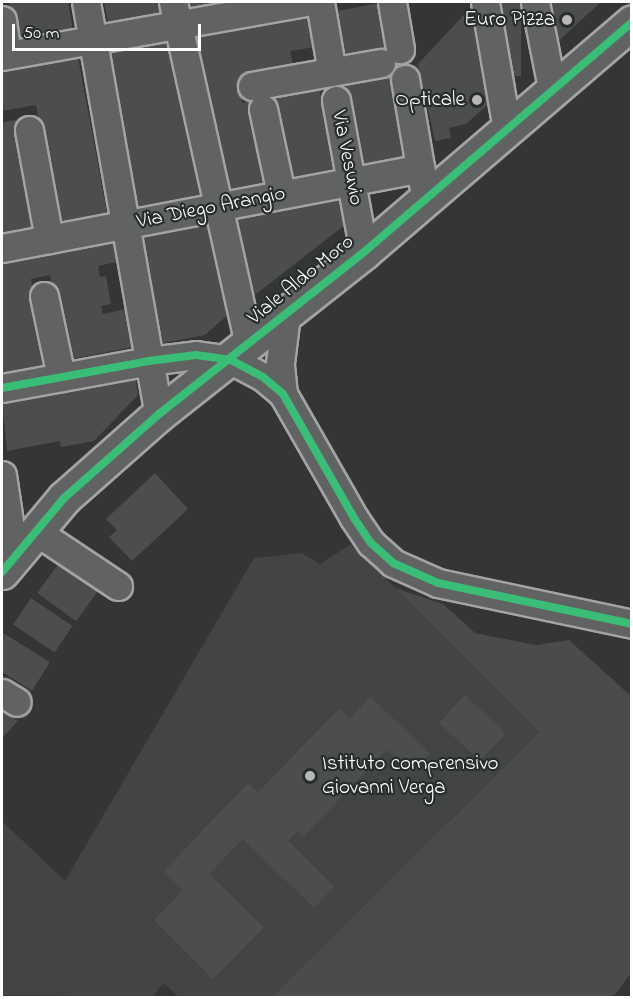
<!DOCTYPE html>
<style>
body{margin:0}
#map{position:relative;width:633px;height:999px;overflow:hidden;background:#343535;font-family:"Indie Flower",sans-serif}
div>[style]{position:absolute}
.built>*{inset:0;background:#424445}
.green>*{inset:0;background:#494b4c}
.building>*{inset:0;background:#4c4d4d;transform-origin:0 0}
.roads{filter:drop-shadow(2px 0 #a4a4a4) drop-shadow(-2px 0 #a4a4a4) drop-shadow(0 2px #a4a4a4) drop-shadow(0 -2px #a4a4a4)}
.minor>*{height:27px;margin:-13.5px;padding:0 13.5px;transform-origin:13.5px;border-radius:13.5px;background:#616262}
.tertiary>*{height:33px;margin:-16.5px;padding:0 16.5px;transform-origin:16.5px;border-radius:16.5px;background:#616262}
.cycleway>*{height:8px;margin:-4px;padding:0 4px;transform-origin:4px;border-radius:4px;background:#3abd76}
.dots>*{width:16px;height:16px;translate:-50% -50%;box-sizing:border-box;border:3px solid #2a2d2e;border-radius:50%}
span{translate:-50% -50%;white-space:nowrap;text-align:center;line-height:1.15;-webkit-text-stroke:4.5px #2a2d2e;paint-order:stroke}
.poi-label{font-size:21px;color:#fff}
.right{translate:-100% -50%;text-align:right}
.left{translate:0 -50%;text-align:left}
.street-label{font-size:21px;color:#fff}
.frame{position:absolute;inset:0;border:3px solid #fff;pointer-events:none}
.scale{position:absolute;left:12px;top:24px;width:189px;height:27px;box-sizing:border-box;border:3px solid #fff;border-top:0;padding-left:8px;font-size:18px;line-height:21px;white-space:nowrap;color:#fff;-webkit-text-stroke:4px #2a2d2e;paint-order:stroke}
</style>
<div id="map">
<div class="built">
<div style="clip-path:polygon(351px 544px,539px 732px,272px 997px,179px 997px,163px 983px,153px 997px,2px 995px,2px 821px,65px 881px,254px 558px,302px 553px,320px 564px)"></div>
</div>
<div class="green">
<div style="clip-path:polygon(395px 588px,443px 604px,475px 633px,536px 645px,569px 640px,631px 696px,631px 973px,613px 997px,272px 997px,539px 732px)"></div>
</div>
<div class="building">
<div style="clip-path:polygon(9px 2px,68px 2px,73px 30px,16px 41px)"></div>
<div style="clip-path:polygon(104px 2px,164px 2px,166px 12px,108px 23px)"></div>
<div style="clip-path:polygon(185px 2px,223px 2px,223px 3px,187px 9px)"></div>
<div style="clip-path:polygon(476px 2px,494px 99px,466px 124px,449px 128px,451px 138px,435px 141px,418px 64px)"></div>
<div style="left:496px;top:2px;width:25px;height:74px"></div>
<div style="clip-path:polygon(546px 2px,601px 2px,555px 44px)"></div>
<div style="left:379px;top:3px;width:51px;height:45px;rotate:79deg"></div>
<div style="clip-path:polygon(308px 14px,315px 47px,290px 51px,294px 70px,238px 82px,242px 103px,250px 101px,266px 185px,226px 193px,195px 37px)"></div>
<div style="left:172px;top:37px;width:162px;height:66px;rotate:79deg"></div>
<div style="clip-path:polygon(78px 57px,107px 213px,57px 222px,36px 105px,2px 111px,2px 71px)"></div>
<div style="left:392px;top:69px;width:91px;height:48px;rotate:80deg"></div>
<div style="left:319px;top:87px;width:87px;height:46px;rotate:79deg"></div>
<div style="clip-path:polygon(16px 120px,36px 227px,2px 234px,2px 122px)"></div>
<div style="clip-path:polygon(339px 197px,345px 225px,251px 298px,233px 216px)"></div>
<div style="clip-path:polygon(213px 218px,230px 313px,205px 335px,163px 343px,142px 231px)"></div>
<div style="clip-path:polygon(113px 238px,117px 262px,98px 266px,100px 277px,106px 276px,111px 304px,101px 306px,103px 314px,126px 309px,133px 347px,66px 360px,50px 275px,31px 279px,47px 365px,2px 373px,2px 259px)"></div>
<div style="clip-path:polygon(135px 376px,138px 395px,94px 441px,61px 447px,60px 441px,7px 451px,2px 401px)"></div>
<div style="clip-path:polygon(155px 473px,188px 509px,132px 561px,109px 537px,117px 530px,106px 519px)"></div>
<div style="left:59px;top:563px;width:48px;height:37px;rotate:36deg"></div>
<div style="left:31px;top:598px;width:50px;height:32px;rotate:34deg"></div>
<div style="clip-path:polygon(3px 633px,50px 662px,32px 691px,2px 672px)"></div>
<div style="left:465px;top:695px;width:56px;height:38px;rotate:43deg"></div>
<div style="clip-path:polygon(371px 697px,430px 754px,411px 773px,387px 750px,304px 836px,298px 831px,288px 841px,334px 887px,314px 908px,243px 839px,209px 874px,264px 927px,213px 979px,154px 920px,183px 890px,164px 871px,248px 783px,258px 792px,339px 709px,349px 719px)"></div>
<div style="clip-path:polygon(2px 711px,18px 721px,2px 738px)"></div>
</div>
<div class="roads">
<div class="minor">
<div style="left:86px;top:2px;width:418px;rotate:80deg"></div>
<div style="left:173px;top:2px;width:352px;rotate:77.5deg"></div>
<div style="left:320px;top:2px;width:71px;rotate:80.3deg"></div>
<div style="left:392px;top:2px;width:48px;rotate:80.3deg"></div>
<div style="left:485px;top:2px;width:130px;rotate:80.2deg"></div>
<div style="left:535px;top:2px;width:93px;rotate:78.8deg"></div>
<div style="left:2px;top:20px;width:35px;rotate:82deg"></div>
<div style="left:2px;top:56px;width:307px;rotate:-10.1deg"></div>
<div style="left:405px;top:79px;width:107px;rotate:80.3deg"></div>
<div style="left:252px;top:86px;width:131px;rotate:-10.1deg"></div>
<div style="left:336px;top:100px;width:155px;rotate:79.6deg"></div>
<div style="left:263px;top:109px;width:87px;rotate:78deg"></div>
<div style="left:29px;top:130px;width:111px;rotate:79.6deg"></div>
<div style="left:2px;top:248px;width:426px;rotate:-10.8deg"></div>
<div style="left:44px;top:296px;width:83px;rotate:78.1deg"></div>
<div style="left:2px;top:388px;width:149px;rotate:-10.4deg"></div>
<div style="left:149px;top:361px;width:47px;rotate:-7.3deg"></div>
<div style="left:196px;top:355px;width:35px;rotate:8deg"></div>
<div style="left:231px;top:360px;width:36px;rotate:28deg"></div>
<div style="left:263px;top:377px;width:26px;rotate:40deg"></div>
<div style="left:283px;top:394px;width:143px;rotate:60.2deg"></div>
<div style="left:354px;top:518px;width:30px;rotate:56deg"></div>
<div style="left:371px;top:543px;width:30px;rotate:42deg"></div>
<div style="left:393px;top:563px;width:49px;rotate:24deg"></div>
<div style="left:438px;top:583px;width:198px;rotate:11.9deg"></div>
<div style="left:283px;top:394px;width:31px;rotate:-96deg"></div>
<div style="left:280px;top:363px;width:48px;rotate:-82.9deg"></div>
<div style="left:2px;top:475px;width:81px;rotate:81.5deg"></div>
<div style="left:34px;top:530px;width:101px;rotate:33.7deg"></div>
<div style="left:2px;top:693px;width:17px;rotate:31deg"></div>
</div>
<div class="tertiary">
<div style="left:2px;top:572px;width:97px;rotate:-50deg"></div>
<div style="left:64px;top:498px;width:127px;rotate:-41.5deg"></div>
<div style="left:159px;top:414px;width:261px;rotate:-38.3deg"></div>
<div style="left:364px;top:252px;width:353px;rotate:-40.6deg"></div>
</div>
</div>
<div class="cycleway">
<div style="left:2px;top:388px;width:149px;rotate:-10.4deg"></div>
<div style="left:149px;top:361px;width:47px;rotate:-7.3deg"></div>
<div style="left:196px;top:355px;width:35px;rotate:8deg"></div>
<div style="left:231px;top:360px;width:36px;rotate:28deg"></div>
<div style="left:263px;top:377px;width:26px;rotate:40deg"></div>
<div style="left:283px;top:394px;width:143px;rotate:60.2deg"></div>
<div style="left:354px;top:518px;width:30px;rotate:56deg"></div>
<div style="left:371px;top:543px;width:30px;rotate:42deg"></div>
<div style="left:393px;top:563px;width:49px;rotate:24deg"></div>
<div style="left:438px;top:583px;width:198px;rotate:11.9deg"></div>
<div style="left:2px;top:572px;width:97px;rotate:-50deg"></div>
<div style="left:64px;top:498px;width:127px;rotate:-41.5deg"></div>
<div style="left:159px;top:414px;width:261px;rotate:-38.3deg"></div>
<div style="left:364px;top:252px;width:353px;rotate:-40.6deg"></div>
</div>
<div class="dots">
<div style="left:567px;top:20px;background:#b8b8b8"></div>
<div style="left:477px;top:100px;background:#b8b8b8"></div>
<div style="left:310px;top:776px;background:#b8b8b8"></div>
</div>
<div class="poi-label">
<span class="right" style="left:555px;top:20px">Euro Pizza</span>
<span class="right" style="left:465px;top:100px">Opticale</span>
<span class="left" style="left:322px;top:776px">Istituto comprensivo<br>Giovanni Verga</span>
</div>
<div class="street-label">
<span style="left:347px;top:158px;rotate:79deg">Via Vesuvio</span>
<span style="left:211px;top:208px;rotate:-11deg">Via Diego Arangio</span>
<span style="left:301px;top:280px;rotate:-39deg">Viale Aldo Moro</span>
</div>
<div class="frame"></div>
<div class="scale">50 m</div>
</div>
